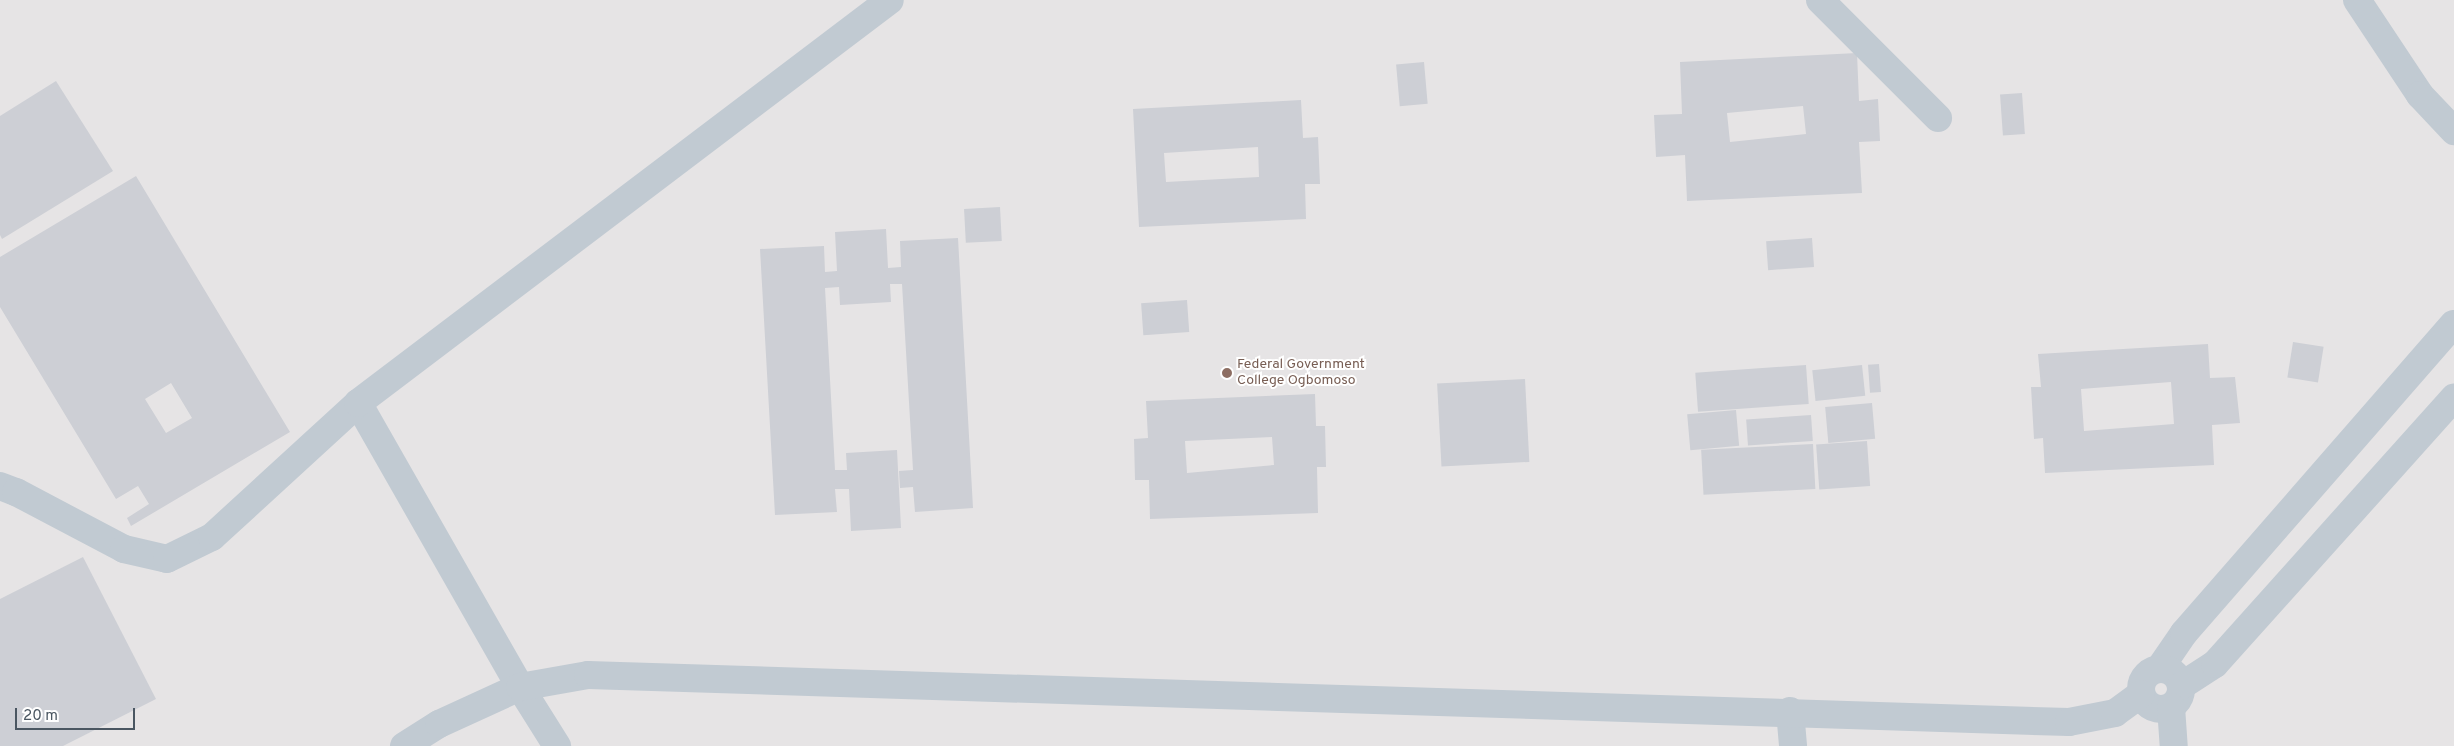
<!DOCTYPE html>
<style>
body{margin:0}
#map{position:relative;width:2454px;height:746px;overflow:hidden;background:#f5f3f3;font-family:Overpass,sans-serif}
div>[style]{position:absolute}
.education>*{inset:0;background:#e6e4e5;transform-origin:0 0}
.building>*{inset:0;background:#cdcfd5;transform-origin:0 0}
.minor>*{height:28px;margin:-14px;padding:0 14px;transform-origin:14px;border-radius:14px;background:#c1cad2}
.minor>.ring{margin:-14px;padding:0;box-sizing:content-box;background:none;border:28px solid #c1cad2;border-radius:50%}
.dots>*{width:14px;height:14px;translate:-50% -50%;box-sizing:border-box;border:2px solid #fff;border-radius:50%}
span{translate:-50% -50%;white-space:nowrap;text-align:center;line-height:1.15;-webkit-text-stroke:4px #fff;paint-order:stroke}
.education-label{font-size:14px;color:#785e54}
.left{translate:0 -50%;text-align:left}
.scale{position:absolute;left:15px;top:708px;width:120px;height:22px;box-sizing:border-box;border:2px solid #4a5661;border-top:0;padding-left:6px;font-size:15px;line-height:18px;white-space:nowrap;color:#4a5661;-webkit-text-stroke:4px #fff;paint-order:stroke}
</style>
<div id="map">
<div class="education">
<div style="left:0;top:0;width:2454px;height:746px"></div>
</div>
<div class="building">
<div style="clip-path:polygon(evenodd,1857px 53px,1859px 101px,1878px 99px,1880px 141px,1859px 142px,1862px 193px,1687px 201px,1685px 155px,1656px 157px,1654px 115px,1682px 114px,1680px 62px,1857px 53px,1803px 106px,1806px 134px,1730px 142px,1727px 113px,1803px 106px)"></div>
<div style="left:1424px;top:62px;width:42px;height:28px;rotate:85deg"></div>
<div style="clip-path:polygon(56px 81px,113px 171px,2px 239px,0 235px,0 116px)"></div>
<div style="left:2022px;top:93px;width:41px;height:22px;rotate:86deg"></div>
<div style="clip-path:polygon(evenodd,1301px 100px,1303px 138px,1318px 137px,1320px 184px,1305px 184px,1306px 219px,1139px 227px,1133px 109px,1301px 100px,1258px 147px,1259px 177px,1166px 182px,1164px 153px,1258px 147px)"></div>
<div style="clip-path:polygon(evenodd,136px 176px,290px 432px,131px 526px,127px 518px,149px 504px,138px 486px,116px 499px,0 307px,0 257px,136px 176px,171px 383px,192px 418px,166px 433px,145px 399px,171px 383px)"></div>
<div style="left:1000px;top:207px;width:34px;height:36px;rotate:87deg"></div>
<div style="clip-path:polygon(886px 229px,888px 268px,901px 267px,900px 241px,958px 238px,973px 508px,915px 512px,913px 487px,900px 488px,899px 471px,913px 470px,902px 284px,890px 284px,891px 302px,840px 305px,839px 287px,825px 288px,835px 470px,847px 470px,846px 453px,897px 450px,901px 528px,851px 531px,849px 489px,835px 489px,837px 512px,775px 515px,760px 249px,824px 246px,825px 272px,837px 271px,835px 232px)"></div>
<div style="left:1812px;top:238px;width:29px;height:46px;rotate:86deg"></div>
<div style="left:1187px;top:300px;width:32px;height:46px;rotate:86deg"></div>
<div style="left:2293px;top:342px;width:31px;height:36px;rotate:9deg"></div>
<div style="clip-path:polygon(evenodd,2208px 344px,2210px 378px,2235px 377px,2240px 423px,2212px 425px,2214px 465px,2045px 473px,2043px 438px,2034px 439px,2031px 387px,2041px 387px,2038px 354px,2208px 344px,2171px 382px,2174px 424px,2084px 431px,2081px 389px,2171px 382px)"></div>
<div style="left:1879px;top:364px;width:28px;height:11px;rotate:86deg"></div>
<div style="left:1806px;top:365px;width:39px;height:111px;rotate:86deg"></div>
<div style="left:1862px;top:365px;width:31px;height:50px;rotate:84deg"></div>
<div style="left:1525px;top:379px;width:83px;height:88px;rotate:87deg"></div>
<div style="clip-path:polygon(evenodd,1315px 394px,1316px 426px,1325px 426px,1326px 467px,1317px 467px,1318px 513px,1150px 519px,1149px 480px,1135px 480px,1134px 439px,1148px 438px,1146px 401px,1315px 394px,1272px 437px,1274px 465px,1187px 473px,1185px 441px,1272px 437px)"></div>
<div style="left:1872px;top:403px;width:36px;height:47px;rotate:85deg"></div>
<div style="left:1736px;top:410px;width:36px;height:49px;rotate:85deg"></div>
<div style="left:1811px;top:415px;width:26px;height:65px;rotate:86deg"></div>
<div style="left:1867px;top:441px;width:45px;height:51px;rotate:86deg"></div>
<div style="left:1813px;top:444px;width:45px;height:112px;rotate:87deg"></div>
<div style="clip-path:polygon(83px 557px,156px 699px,63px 746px,0 746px,0 599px)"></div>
</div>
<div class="minor">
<div style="left:1820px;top:0;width:167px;rotate:45deg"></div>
<div style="left:2357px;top:0;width:114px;rotate:56.4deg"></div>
<div style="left:2420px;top:95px;width:50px;rotate:46.6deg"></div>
<div style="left:358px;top:403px;width:327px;rotate:60.3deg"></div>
<div style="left:520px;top:687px;width:70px;rotate:57.9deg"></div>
<div style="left:0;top:486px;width:17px;rotate:21deg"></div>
<div style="left:16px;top:492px;width:122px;rotate:27.8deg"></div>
<div style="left:124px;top:549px;width:44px;rotate:13.1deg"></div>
<div style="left:167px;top:559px;width:50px;rotate:-26.1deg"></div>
<div style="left:212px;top:537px;width:198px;rotate:-42.5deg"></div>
<div style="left:358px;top:403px;width:667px;rotate:-37.14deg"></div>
<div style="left:2160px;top:668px;width:42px;rotate:-55.6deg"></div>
<div style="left:2184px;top:633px;width:410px;rotate:-48.9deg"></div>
<div class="ring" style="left:2141px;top:669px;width:12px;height:12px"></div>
<div style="left:2181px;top:686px;width:40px;rotate:-32.9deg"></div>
<div style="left:2215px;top:664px;width:358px;rotate:-48.1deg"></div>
<div style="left:2171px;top:707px;width:39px;rotate:86deg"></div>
<div style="left:1790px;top:711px;width:35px;rotate:85deg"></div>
<div style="left:404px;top:746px;width:41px;rotate:-32.2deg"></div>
<div style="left:439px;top:724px;width:89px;rotate:-24.6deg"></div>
<div style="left:520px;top:687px;width:69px;rotate:-10deg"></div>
<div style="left:588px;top:675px;width:1482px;rotate:1.82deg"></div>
<div style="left:2069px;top:722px;width:47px;rotate:-11.1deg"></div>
<div style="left:2115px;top:713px;width:32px;rotate:-36deg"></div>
</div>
<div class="dots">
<div style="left:1227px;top:373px;background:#8d6e63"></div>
</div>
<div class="education-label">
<span class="left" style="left:1237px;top:373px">Federal Government<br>College Ogbomoso</span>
</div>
<div class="scale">20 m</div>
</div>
